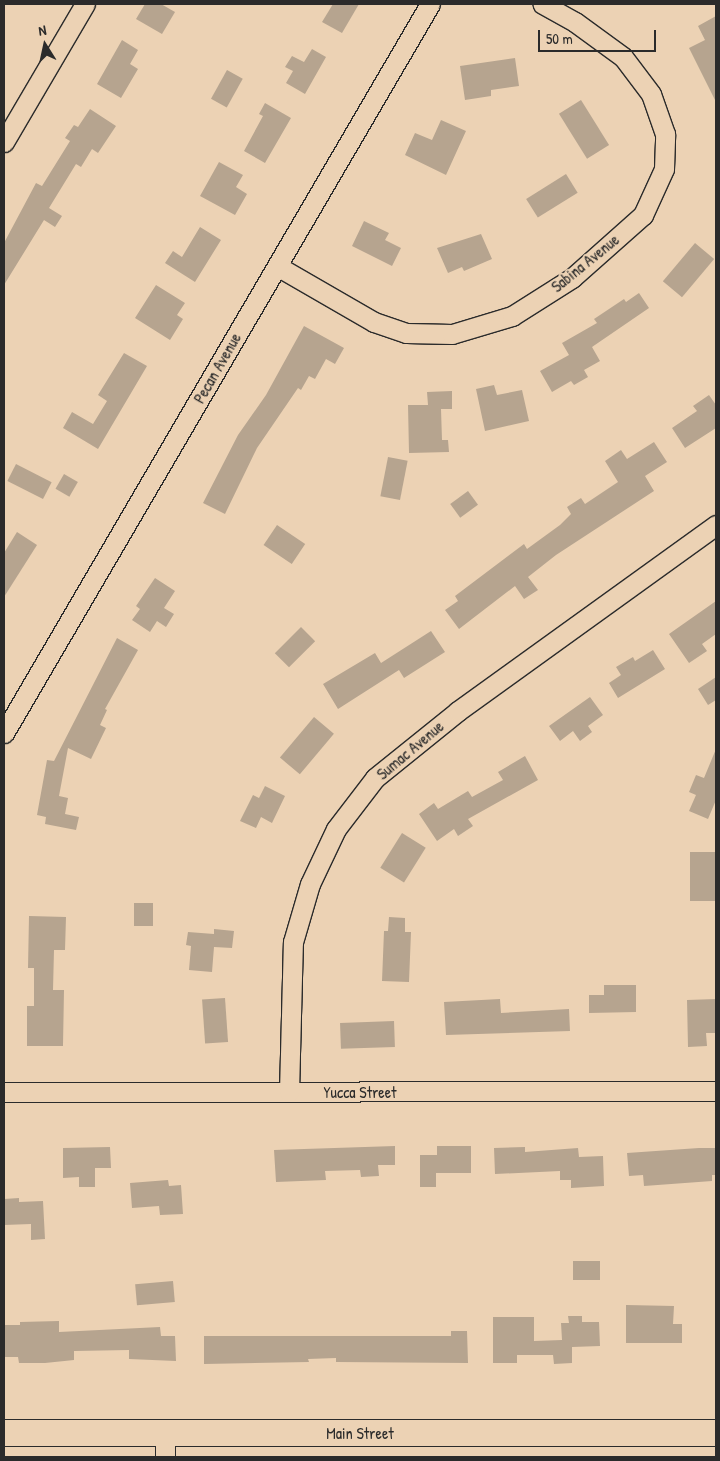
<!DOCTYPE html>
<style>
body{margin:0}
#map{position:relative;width:720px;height:1461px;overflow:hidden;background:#ecd2b4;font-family:"Patrick Hand",sans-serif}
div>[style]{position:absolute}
.building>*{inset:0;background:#b6a48f;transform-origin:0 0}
.roads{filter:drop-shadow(1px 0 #2b2b2b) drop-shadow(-1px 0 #2b2b2b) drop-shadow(0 1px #2b2b2b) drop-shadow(0 -1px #2b2b2b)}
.street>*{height:19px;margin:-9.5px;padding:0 9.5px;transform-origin:9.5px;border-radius:9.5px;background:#ecd2b4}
.secondary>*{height:26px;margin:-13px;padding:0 13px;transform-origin:13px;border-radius:13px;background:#ecd2b4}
span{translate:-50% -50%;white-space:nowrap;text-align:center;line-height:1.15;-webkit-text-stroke:4px #ecd2b4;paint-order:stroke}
.street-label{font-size:16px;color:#2b2b2b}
.frame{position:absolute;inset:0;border:5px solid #2b2b2b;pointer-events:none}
.north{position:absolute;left:20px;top:20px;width:50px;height:50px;-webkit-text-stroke:4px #ecd2b4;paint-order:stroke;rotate:350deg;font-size:14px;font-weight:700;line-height:20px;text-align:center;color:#2b2b2b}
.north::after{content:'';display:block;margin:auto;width:18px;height:22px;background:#2b2b2b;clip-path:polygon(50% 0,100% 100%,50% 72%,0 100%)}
.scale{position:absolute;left:538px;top:30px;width:118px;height:22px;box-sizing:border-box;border:2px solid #2b2b2b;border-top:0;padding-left:6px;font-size:15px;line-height:18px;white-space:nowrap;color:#2b2b2b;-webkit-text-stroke:4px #ecd2b4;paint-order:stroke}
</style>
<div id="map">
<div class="building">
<div style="clip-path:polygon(145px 4px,161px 4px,175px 12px,162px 34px,136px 19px)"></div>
<div style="clip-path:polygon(333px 4px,359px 4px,342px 33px,322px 22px)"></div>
<div style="clip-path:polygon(716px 16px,716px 102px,689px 48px,705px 40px,698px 26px)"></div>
<div style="clip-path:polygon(122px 40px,138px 50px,130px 64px,138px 69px,121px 98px,97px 84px)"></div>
<div style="clip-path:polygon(312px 49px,326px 57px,305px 94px,286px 83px,293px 71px,285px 67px,292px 56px,304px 62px)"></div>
<div style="clip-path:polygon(515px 58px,519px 86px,491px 90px,491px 96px,465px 100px,460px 66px)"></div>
<div style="left:227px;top:70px;width:18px;height:33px;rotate:29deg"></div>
<div style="left:581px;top:100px;width:53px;height:26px;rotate:58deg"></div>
<div style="clip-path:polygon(265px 103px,291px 118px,265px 163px,244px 151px,263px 116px,259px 114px)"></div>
<div style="clip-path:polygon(90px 109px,116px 126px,98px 153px,92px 149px,81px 167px,76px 164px,49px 208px,62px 216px,55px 227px,44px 220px,4px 285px,4px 243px,36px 183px,42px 186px,70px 141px,65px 138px,74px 125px,78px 127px)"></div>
<div style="clip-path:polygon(441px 120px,466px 131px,446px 175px,405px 155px,415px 133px,432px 140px)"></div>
<div style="clip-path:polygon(219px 162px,243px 175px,236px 187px,247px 194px,235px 215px,200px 196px)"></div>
<div style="left:566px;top:174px;width:22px;height:47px;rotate:58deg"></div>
<div style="clip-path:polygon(364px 221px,389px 233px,385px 240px,401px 248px,392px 266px,352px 246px)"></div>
<div style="clip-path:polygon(200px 227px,221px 240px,195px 282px,165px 263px,173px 251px,182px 257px)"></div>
<div style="clip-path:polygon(481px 234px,492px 259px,464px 271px,462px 267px,448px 273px,437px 248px)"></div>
<div style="left:695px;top:243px;width:25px;height:50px;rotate:40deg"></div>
<div style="clip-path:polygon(156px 285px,185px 303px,177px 315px,183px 319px,170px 340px,135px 318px)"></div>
<div style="clip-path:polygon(639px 293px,649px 308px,592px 347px,600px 361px,584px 370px,588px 377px,574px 385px,571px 381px,552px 392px,540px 371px,569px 355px,562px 343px,597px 323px,594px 319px,624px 299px,626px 302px)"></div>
<div style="clip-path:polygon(304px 326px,344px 348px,335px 364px,326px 359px,315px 379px,309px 376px,301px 390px,298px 388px,257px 448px,225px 514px,203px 503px,238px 435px,266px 395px)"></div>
<div style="clip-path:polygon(124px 353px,147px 366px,98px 449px,63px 428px,72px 412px,93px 424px,107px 401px,98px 395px)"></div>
<div style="clip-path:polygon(494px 385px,497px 395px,522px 390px,529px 421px,485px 431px,476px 389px)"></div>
<div style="clip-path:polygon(452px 391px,452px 409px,441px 409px,442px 440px,448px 440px,449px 452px,409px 453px,408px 405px,428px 405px,427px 392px)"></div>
<div style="clip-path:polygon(709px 395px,716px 405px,716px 428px,685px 448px,672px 428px,697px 411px,693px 406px)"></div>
<div style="clip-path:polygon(654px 442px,667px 462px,645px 476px,654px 491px,556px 555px,528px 577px,538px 590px,524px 599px,515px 586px,459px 629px,445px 610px,458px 601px,455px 596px,524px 544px,527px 549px,560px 525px,571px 514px,567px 507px,581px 498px,585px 504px,618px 482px,605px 461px,621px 450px,627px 459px)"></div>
<div style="left:388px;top:457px;width:20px;height:40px;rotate:11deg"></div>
<div style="left:16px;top:464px;width:40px;height:19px;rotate:27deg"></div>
<div style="left:64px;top:474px;width:16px;height:17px;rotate:30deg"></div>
<div style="left:468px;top:491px;width:17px;height:22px;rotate:54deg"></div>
<div style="left:277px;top:525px;width:34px;height:24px;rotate:34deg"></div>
<div style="clip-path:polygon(17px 532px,37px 545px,4px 597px,4px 553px)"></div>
<div style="clip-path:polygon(155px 578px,175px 591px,164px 608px,174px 614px,166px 627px,157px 621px,150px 632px,132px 620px,140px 609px,136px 606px)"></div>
<div style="clip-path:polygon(716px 601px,716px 634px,702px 644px,707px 651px,689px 663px,669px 634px)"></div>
<div style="left:301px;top:627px;width:20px;height:37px;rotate:45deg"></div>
<div style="clip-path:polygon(431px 631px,445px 652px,404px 678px,399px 670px,338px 709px,323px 684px,375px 653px,381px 663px)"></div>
<div style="clip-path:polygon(117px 638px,138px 650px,105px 709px,107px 710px,100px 725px,106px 728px,91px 759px,68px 748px,59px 796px,68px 798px,65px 814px,79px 817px,76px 830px,45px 824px,46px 817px,37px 815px,47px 760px,54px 761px)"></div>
<div style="clip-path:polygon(653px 650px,665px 669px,618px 698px,609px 683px,621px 675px,616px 667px,633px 657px,635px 661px)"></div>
<div style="clip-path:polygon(716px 677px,716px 700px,708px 705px,698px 689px)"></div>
<div style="clip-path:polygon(590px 697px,603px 715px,588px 726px,592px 732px,580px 741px,573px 731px,560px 741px,549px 726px)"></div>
<div style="left:314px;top:717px;width:26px;height:53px;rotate:40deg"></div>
<div style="clip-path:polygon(716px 749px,716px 800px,708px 819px,689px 811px,696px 795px,689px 792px,696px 775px,704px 778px)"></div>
<div style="clip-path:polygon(525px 756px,538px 780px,468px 819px,473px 826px,458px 836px,454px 829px,437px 841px,419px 814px,434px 803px,438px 809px,468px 791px,472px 797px,503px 780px,498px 772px)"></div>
<div style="clip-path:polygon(265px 786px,285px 796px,272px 823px,261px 817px,256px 828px,240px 821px,253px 795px,259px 798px)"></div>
<div style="left:402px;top:833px;width:28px;height:41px;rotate:32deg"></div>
<div style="left:716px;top:852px;width:49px;height:26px;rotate:90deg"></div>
<div style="left:134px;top:903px;width:19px;height:23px"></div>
<div style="clip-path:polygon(29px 916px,66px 917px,65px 950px,54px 950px,53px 990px,64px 990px,63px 1046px,27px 1046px,27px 1006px,34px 1006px,34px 968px,28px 968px)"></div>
<div style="clip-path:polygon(389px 917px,405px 918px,405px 932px,411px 932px,409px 982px,382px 981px,384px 931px,388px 931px)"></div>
<div style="clip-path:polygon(214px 929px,234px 931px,232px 948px,214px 947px,212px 972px,189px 970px,191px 946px,186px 945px,188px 932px,214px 934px)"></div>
<div style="clip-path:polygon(604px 985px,636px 985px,636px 1012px,589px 1013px,589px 995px,604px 995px)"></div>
<div style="left:225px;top:998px;width:44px;height:23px;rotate:86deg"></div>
<div style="clip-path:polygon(500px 999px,501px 1013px,569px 1009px,570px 1031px,446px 1035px,444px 1002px)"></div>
<div style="clip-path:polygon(716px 999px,716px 1033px,706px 1033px,707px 1046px,688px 1047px,687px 1000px)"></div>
<div style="left:394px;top:1021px;width:26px;height:54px;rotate:88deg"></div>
<div style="clip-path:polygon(395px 1146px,395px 1165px,378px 1165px,379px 1176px,361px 1177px,360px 1170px,325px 1171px,326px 1180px,276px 1182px,274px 1150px)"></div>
<div style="clip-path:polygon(437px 1146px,471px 1146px,471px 1173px,436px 1173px,436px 1187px,420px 1187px,420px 1155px,437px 1155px)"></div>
<div style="clip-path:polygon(110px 1147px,111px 1168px,95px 1168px,95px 1187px,79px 1187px,79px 1177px,63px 1178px,63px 1148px)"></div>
<div style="clip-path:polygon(525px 1147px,525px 1152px,578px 1148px,579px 1157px,603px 1156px,604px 1186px,571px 1188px,571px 1180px,560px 1180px,560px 1171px,495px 1174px,494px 1148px)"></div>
<div style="clip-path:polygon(699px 1148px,716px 1148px,716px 1175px,712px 1175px,712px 1181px,644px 1186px,643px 1175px,629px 1176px,627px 1153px)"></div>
<div style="clip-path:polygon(168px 1180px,169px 1186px,181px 1185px,183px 1214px,160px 1215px,159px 1206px,132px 1208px,130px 1183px)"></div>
<div style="clip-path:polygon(19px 1198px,19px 1202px,43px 1201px,45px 1239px,31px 1240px,31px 1224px,4px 1225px,4px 1199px)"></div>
<div style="left:573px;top:1261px;width:27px;height:19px"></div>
<div style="left:173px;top:1281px;width:21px;height:38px;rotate:85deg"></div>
<div style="clip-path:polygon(626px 1305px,674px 1306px,673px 1324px,682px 1324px,682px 1343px,626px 1343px)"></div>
<div style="clip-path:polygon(568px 1316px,582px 1316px,582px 1322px,599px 1322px,600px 1346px,572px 1347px,572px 1363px,554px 1364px,553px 1355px,517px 1355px,517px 1363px,493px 1363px,493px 1317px,534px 1317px,534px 1341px,562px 1340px,561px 1323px,569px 1323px)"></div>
<div style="clip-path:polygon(59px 1321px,59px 1332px,160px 1327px,161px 1336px,175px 1336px,176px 1361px,129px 1359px,129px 1350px,74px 1351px,74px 1360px,45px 1363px,19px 1363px,18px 1357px,4px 1357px,4px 1325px,20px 1325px,20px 1322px)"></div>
<div style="clip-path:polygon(451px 1331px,467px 1331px,468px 1363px,336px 1362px,336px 1358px,308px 1359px,309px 1362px,204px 1364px,204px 1336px,451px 1336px)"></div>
</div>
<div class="roads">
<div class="street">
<div style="left:4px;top:142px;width:160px;rotate:-59.6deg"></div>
<div style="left:277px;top:266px;width:112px;rotate:30deg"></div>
<div style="left:374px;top:322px;width:34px;rotate:19deg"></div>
<div style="left:406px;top:333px;width:46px;rotate:1.2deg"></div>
<div style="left:452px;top:334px;width:63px;rotate:-16.7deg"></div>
<div style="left:512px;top:316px;width:71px;rotate:-32.3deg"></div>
<div style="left:572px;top:278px;width:95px;rotate:-41.6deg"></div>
<div style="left:643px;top:215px;width:51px;rotate:-65.5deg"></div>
<div style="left:664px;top:169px;width:35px;rotate:-88deg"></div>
<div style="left:665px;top:134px;width:42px;rotate:-109.3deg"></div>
<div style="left:651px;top:94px;width:46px;rotate:-127.1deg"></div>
<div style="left:623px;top:57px;width:59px;rotate:-143.9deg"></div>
<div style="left:575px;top:22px;width:37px;rotate:-151deg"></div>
<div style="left:4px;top:733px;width:844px;rotate:-59.7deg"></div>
<div style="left:4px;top:1092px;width:712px;rotate:-0.08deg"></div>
<div style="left:289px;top:1092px;width:150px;rotate:-88.5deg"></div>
<div style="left:293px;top:942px;width:60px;rotate:-73.7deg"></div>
<div style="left:310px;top:884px;width:61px;rotate:-64.7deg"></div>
<div style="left:336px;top:829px;width:64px;rotate:-52.6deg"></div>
<div style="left:375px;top:778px;width:107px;rotate:-38.9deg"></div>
<div style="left:458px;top:711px;width:318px;rotate:-35.8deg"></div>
<div style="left:165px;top:1433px;width:24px;rotate:90deg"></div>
</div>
<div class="secondary">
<div style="left:4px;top:1433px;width:712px"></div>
</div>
</div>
<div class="street-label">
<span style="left:585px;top:263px;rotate:-39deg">Sabina Avenue</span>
<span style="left:217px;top:368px;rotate:-60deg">Pecan Avenue</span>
<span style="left:410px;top:750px;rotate:-40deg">Sumac Avenue</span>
<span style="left:360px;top:1092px">Yucca Street</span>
<span style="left:360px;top:1433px">Main Street</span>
</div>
<div class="frame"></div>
<div class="north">N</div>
<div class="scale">50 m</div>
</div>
